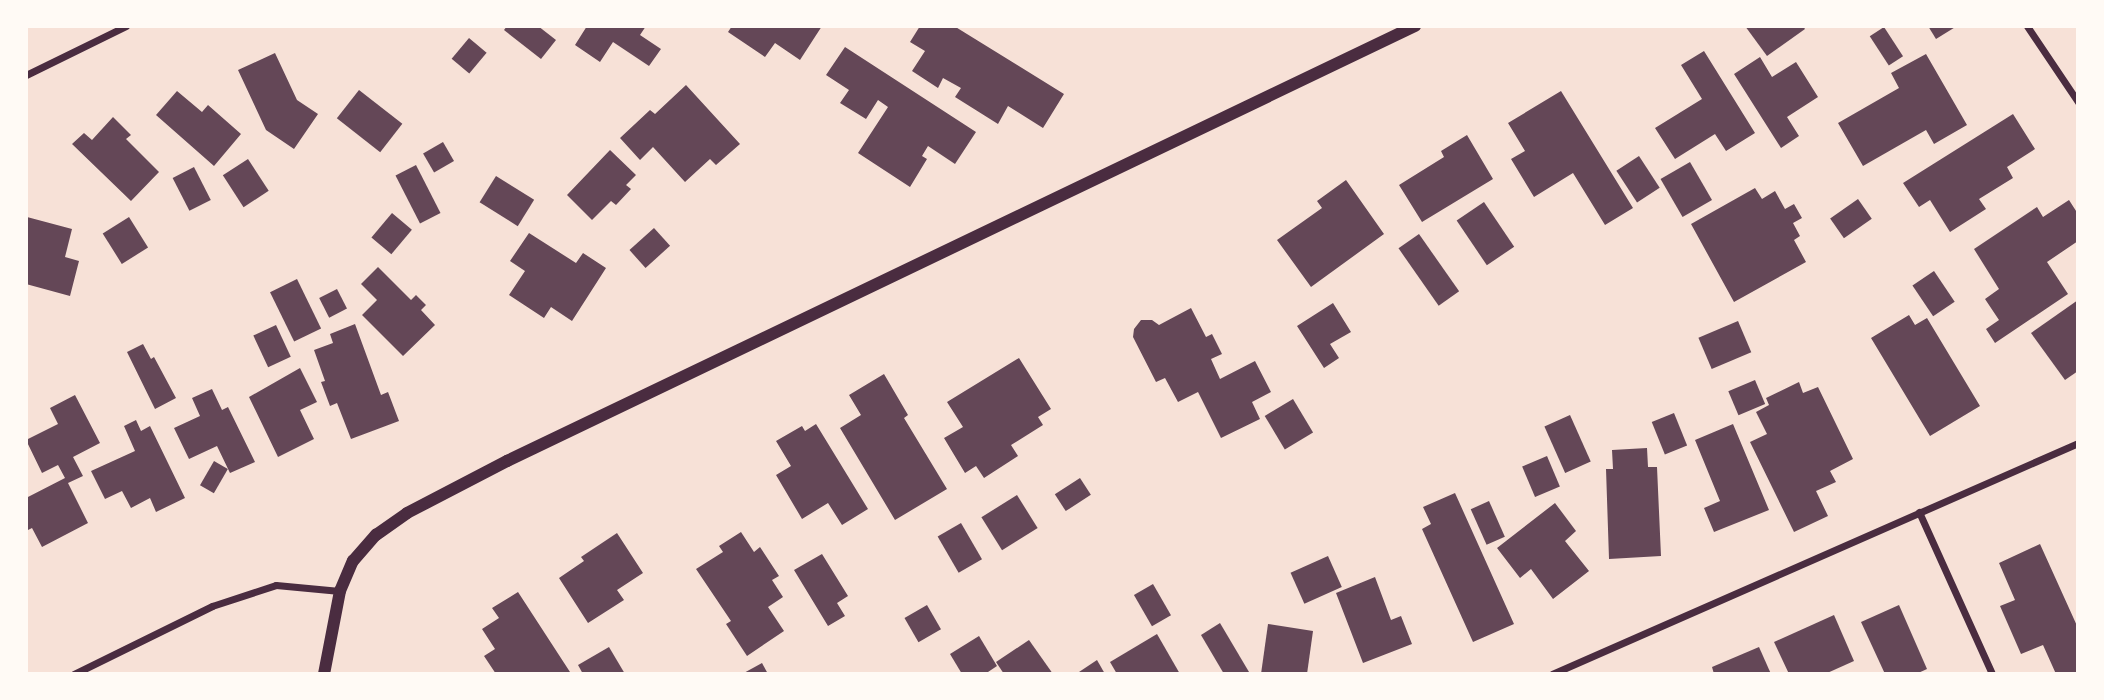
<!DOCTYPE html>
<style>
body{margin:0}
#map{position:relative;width:2104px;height:700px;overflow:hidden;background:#f7e1d7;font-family:Cabin,sans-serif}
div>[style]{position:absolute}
.building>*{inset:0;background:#644757;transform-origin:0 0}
.minor>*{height:7px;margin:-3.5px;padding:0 3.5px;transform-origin:3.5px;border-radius:3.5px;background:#4a2c40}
.tertiary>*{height:12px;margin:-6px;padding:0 6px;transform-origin:6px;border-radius:6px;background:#4a2c40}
span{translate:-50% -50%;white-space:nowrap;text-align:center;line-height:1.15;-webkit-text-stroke:6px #fffaf5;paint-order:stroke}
.frame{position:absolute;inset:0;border:28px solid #fffaf5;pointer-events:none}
</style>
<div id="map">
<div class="building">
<div style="clip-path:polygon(507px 26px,538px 26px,556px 40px,541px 59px,504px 30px)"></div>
<div style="clip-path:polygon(587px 26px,646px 26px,640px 35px,661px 49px,649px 66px,613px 42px,600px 62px,575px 45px)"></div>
<div style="clip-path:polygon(732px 26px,822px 26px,800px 60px,775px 43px,765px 57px,728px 32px)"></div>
<div style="clip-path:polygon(920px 26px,954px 26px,1064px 94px,1043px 128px,1008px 106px,998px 124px,955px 97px,961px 88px,943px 78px,938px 88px,912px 71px,925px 51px,910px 42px)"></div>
<div style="clip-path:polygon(1745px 26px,1803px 26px,1805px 29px,1767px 56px)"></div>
<div style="clip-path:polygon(1928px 26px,1957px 26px,1936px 39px)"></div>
<div style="left:1884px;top:27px;width:35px;height:17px;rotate:57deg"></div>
<div style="left:469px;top:38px;width:23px;height:27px;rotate:40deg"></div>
<div style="clip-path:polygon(845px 47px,976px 132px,955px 164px,928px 146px,922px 156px,927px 159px,910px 187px,858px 153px,888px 107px,878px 100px,866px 119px,840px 103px,849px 90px,826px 75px)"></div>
<div style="clip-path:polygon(1704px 51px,1755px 133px,1726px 151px,1715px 134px,1675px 159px,1655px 128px,1702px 99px,1681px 65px)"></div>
<div style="clip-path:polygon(275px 53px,297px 100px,318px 114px,294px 149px,266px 130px,238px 70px)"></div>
<div style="clip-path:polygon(1926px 54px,1967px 125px,1934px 144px,1926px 130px,1863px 166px,1838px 123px,1899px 88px,1891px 73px)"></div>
<div style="clip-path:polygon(1760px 57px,1772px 77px,1796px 62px,1818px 97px,1787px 117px,1799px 136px,1781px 148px,1734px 74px)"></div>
<div style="clip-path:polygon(686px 85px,740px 144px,716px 165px,710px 159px,685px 182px,653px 147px,640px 160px,620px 138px,650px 110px,655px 114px)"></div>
<div style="left:359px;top:90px;width:55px;height:36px;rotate:38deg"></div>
<div style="clip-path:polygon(177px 91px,202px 112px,208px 105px,241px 134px,214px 166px,156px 115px)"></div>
<div style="clip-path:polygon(1561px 91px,1633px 208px,1605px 225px,1573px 173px,1534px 197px,1511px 159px,1525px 151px,1508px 123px)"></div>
<div style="clip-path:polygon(2013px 114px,2035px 149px,2007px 167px,2013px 178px,1979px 199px,1986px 209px,1950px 232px,1930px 200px,1919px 207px,1903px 183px)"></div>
<div style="clip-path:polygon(113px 117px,131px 135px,126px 139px,159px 172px,131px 201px,72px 144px,84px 133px,92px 140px)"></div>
<div style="clip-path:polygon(1467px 135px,1493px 179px,1422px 222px,1399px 185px,1444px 157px,1441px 151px)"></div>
<div style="left:443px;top:142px;width:22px;height:23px;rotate:60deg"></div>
<div style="clip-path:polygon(610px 150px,636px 175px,626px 185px,631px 189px,616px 205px,611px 201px,592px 220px,567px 195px)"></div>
<div style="left:1639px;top:156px;width:38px;height:27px;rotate:57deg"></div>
<div style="left:248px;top:159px;width:38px;height:30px;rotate:57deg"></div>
<div style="left:1690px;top:162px;width:44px;height:34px;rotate:60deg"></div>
<div style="left:416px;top:165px;width:54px;height:23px;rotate:63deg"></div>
<div style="left:194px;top:167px;width:37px;height:24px;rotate:63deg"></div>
<div style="left:496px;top:176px;width:45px;height:31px;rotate:32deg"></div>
<div style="clip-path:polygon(1346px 180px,1384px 234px,1311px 287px,1277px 240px,1322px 208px,1317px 201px)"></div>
<div style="clip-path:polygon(1755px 188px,1762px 199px,1775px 191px,1785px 209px,1794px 204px,1802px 218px,1793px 223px,1800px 236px,1794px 240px,1806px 262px,1734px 302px,1691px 224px)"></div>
<div style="left:1858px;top:199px;width:24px;height:34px;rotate:55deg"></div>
<div style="clip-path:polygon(2069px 200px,2078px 214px,2078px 241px,2047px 262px,2068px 294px,1995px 343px,1986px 329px,1999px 320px,1985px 299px,1999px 289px,1974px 249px,2037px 207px,2043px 217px)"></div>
<div style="left:1484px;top:202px;width:54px;height:33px;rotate:56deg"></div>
<div style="left:392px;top:213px;width:26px;height:32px;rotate:40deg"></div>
<div style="clip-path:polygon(27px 217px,72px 229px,65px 257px,79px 261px,70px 296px,26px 284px)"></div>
<div style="left:129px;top:217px;width:36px;height:31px;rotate:58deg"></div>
<div style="left:654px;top:228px;width:24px;height:33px;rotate:48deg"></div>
<div style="clip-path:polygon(529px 233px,576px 263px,583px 253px,606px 268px,572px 321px,551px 307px,544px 318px,509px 295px,525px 271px,510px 261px)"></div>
<div style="left:1419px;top:234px;width:70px;height:25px;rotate:55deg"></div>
<div style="clip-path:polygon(378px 267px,411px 300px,416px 295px,426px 305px,421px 310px,435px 325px,403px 356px,362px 315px,377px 300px,361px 284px)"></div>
<div style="left:1934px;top:271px;width:37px;height:26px;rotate:56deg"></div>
<div style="left:297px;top:279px;width:55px;height:30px;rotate:64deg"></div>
<div style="left:337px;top:289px;width:22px;height:20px;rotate:63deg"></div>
<div style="clip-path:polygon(2078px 300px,2078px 371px,2065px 380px,2031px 333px)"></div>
<div style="clip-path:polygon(1333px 303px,1351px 332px,1330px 344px,1339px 358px,1324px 368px,1297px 326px)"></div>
<div style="clip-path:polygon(1191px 308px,1206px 337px,1212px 334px,1222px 354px,1211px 359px,1220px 379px,1255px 361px,1271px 392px,1252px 402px,1260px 419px,1221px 438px,1198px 392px,1178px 402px,1165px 378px,1156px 382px,1133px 337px,1134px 329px,1141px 320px,1152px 320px,1159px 325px)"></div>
<div style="clip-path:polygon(1909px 315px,1915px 325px,1927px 318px,1980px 406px,1930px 436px,1871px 338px)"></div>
<div style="left:1738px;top:321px;width:34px;height:43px;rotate:67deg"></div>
<div style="clip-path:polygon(355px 324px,381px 395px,388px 392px,399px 421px,351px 439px,337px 403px,330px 406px,321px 382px,325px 381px,314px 350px,333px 343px,330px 334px)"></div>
<div style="left:276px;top:325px;width:35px;height:25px;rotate:65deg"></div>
<div style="clip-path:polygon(143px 344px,151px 359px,154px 357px,176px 398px,155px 409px,127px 352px)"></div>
<div style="clip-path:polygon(1019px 358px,1051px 409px,1038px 417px,1043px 425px,1011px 445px,1018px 456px,984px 478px,976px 466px,965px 473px,944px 438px,963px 427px,947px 402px)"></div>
<div style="clip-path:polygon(300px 368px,317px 402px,300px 410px,314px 439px,278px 457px,249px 397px)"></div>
<div style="clip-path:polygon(884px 374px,908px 415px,904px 418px,947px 489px,895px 520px,840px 428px,861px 415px,849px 395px)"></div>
<div style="left:1755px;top:380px;width:26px;height:29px;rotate:67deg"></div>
<div style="clip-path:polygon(1799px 382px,1803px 393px,1818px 387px,1853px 459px,1830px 471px,1836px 482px,1816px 491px,1828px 516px,1794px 532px,1750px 442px,1767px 434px,1756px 412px,1769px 405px,1766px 398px)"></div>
<div style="clip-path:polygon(212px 389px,222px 410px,228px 407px,255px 462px,230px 473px,217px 446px,189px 459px,174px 428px,200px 416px,192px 398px)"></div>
<div style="clip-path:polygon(75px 395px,100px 443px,73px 457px,83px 476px,68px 483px,88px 523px,42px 547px,32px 528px,26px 531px,26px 498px,65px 478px,58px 465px,42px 473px,26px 440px,58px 424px,50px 408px)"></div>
<div style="left:1293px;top:399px;width:39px;height:33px;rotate:59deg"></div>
<div style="left:1674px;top:413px;width:35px;height:24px;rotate:68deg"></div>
<div style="left:1570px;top:415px;width:51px;height:28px;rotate:66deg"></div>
<div style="clip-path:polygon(136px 420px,141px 431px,150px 426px,185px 498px,156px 512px,150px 498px,131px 508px,122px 491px,105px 499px,91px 471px,135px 451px,124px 426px)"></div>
<div style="clip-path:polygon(816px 424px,868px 509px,842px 525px,828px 503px,802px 519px,776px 475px,791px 466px,776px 441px,802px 426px,805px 431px)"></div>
<div style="clip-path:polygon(1733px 424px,1769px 510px,1714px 532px,1704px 508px,1720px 501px,1695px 440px)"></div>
<div style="clip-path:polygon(1647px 448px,1648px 467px,1657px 467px,1661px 556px,1609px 559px,1606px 469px,1613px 469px,1612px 450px)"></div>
<div style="left:1547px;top:456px;width:33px;height:27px;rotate:67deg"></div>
<div style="left:214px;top:461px;width:16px;height:28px;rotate:30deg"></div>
<div style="left:1080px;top:478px;width:20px;height:30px;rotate:57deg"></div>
<div style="clip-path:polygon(1455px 493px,1514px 624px,1473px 642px,1422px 529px,1431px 524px,1423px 507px)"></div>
<div style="left:1017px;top:495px;width:39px;height:42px;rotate:58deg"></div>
<div style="left:1489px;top:501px;width:39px;height:20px;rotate:66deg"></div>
<div style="clip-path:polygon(1555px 503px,1576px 531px,1565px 541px,1589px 571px,1553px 599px,1531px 569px,1520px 578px,1497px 548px)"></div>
<div style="left:961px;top:523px;width:42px;height:27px;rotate:60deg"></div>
<div style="clip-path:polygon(741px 532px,754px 552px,760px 547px,779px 576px,772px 580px,783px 597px,768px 607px,784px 631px,747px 656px,726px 624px,731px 621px,696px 569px,723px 552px,719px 546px)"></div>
<div style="clip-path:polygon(617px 533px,643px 573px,617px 590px,624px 600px,588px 623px,559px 578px,584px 561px,581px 557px)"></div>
<div style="clip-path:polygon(2040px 544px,2078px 628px,2078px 674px,2056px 674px,2043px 645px,2021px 654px,2000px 606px,2015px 600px,1999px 563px)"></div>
<div style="clip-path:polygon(822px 554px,848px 596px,837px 603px,845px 616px,828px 626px,794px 570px)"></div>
<div style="left:1328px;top:556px;width:34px;height:41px;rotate:66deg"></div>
<div style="clip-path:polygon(1375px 577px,1391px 620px,1401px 616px,1412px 644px,1363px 663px,1336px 593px)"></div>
<div style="left:1153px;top:584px;width:36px;height:22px;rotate:60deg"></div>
<div style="clip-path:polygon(518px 592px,570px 672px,568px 674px,496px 674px,484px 656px,495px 649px,482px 629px,499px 618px,492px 608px)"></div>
<div style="left:927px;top:605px;width:28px;height:26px;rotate:60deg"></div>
<div style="clip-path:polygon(1899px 605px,1927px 669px,1916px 674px,1885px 674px,1861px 622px)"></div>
<div style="clip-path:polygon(1834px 615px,1854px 661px,1825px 674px,1789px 674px,1774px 642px)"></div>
<div style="clip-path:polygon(1220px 623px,1249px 672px,1245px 674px,1224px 674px,1201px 635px)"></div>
<div style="clip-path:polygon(1268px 624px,1313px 631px,1307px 674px,1261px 674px)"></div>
<div style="clip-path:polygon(1157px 634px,1180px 674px,1117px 674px,1110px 662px)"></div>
<div style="clip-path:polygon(979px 636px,997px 666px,985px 674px,962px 674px,950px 654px)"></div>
<div style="clip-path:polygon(1029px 640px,1053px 674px,1004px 674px,996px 662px)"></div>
<div style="clip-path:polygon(609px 647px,625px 674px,583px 674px,578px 665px)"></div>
<div style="clip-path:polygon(1759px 647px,1771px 674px,1714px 674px,1712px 667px)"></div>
<div style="clip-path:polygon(1097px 660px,1105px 674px,1076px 674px)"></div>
<div style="clip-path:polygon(762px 663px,768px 674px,742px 674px)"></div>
</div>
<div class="minor">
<div style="left:2027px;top:26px;width:92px;rotate:56.1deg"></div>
<div style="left:26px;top:75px;width:111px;rotate:-26.1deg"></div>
<div style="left:1919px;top:512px;width:178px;rotate:65.7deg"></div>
<div style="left:74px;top:674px;width:154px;rotate:-26.2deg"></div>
<div style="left:212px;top:606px;width:67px;rotate:-18.2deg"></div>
<div style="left:276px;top:585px;width:64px;rotate:5.4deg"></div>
<div style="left:1552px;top:674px;width:574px;rotate:-23.71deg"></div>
</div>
<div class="tertiary">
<div style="left:324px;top:674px;width:85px;rotate:-79.1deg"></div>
<div style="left:340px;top:591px;width:33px;rotate:-67deg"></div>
<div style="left:353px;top:561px;width:35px;rotate:-49deg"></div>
<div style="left:376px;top:535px;width:38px;rotate:-35deg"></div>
<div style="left:407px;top:513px;width:113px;rotate:-27.5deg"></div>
<div style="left:507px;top:461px;width:1007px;rotate:-25.6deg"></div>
</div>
<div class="frame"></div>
</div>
